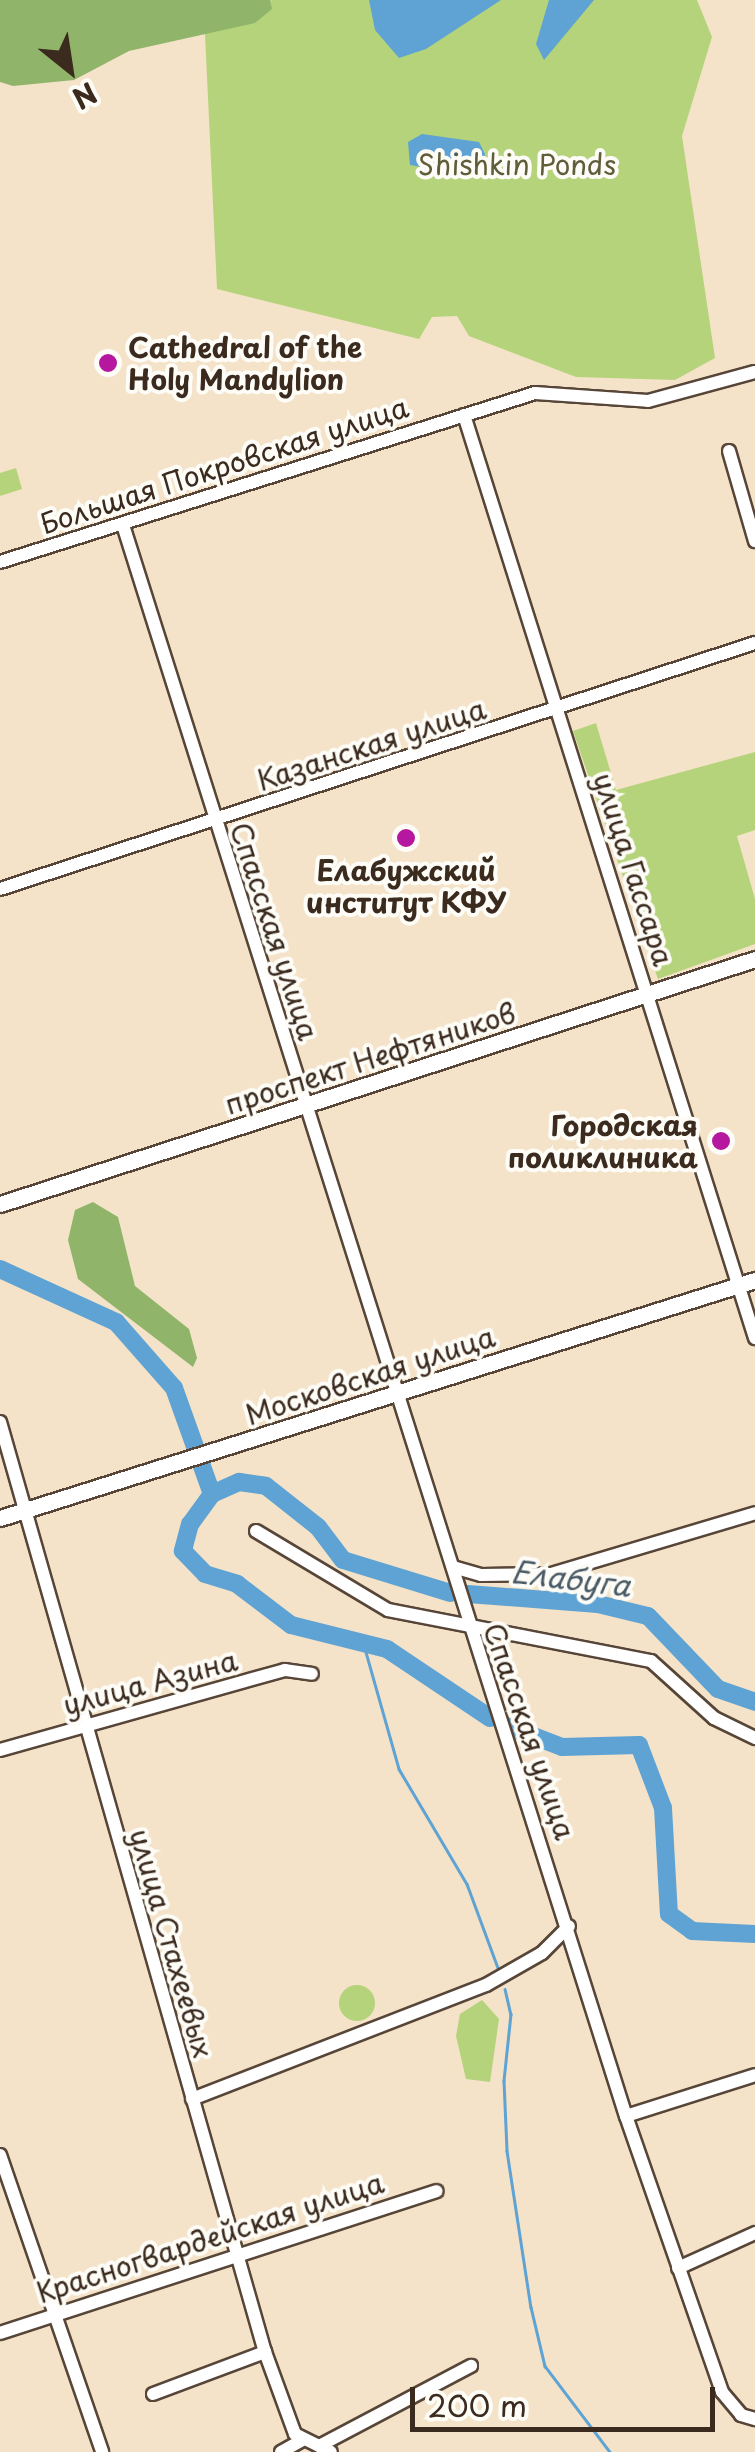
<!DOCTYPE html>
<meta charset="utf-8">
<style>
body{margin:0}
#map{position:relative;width:755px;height:2452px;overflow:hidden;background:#f4e3c9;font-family:"Playpen Sans",sans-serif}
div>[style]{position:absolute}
.green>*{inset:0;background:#b5d37a}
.round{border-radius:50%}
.forest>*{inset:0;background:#90b56a}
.water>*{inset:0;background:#5ea3d3}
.stream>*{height:2.5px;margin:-1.25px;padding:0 1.25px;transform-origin:1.25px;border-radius:1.25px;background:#5ea3d3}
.river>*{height:18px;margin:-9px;padding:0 9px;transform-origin:9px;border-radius:9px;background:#5ea3d3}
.roads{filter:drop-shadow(2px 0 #574638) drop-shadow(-2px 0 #574638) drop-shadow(0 2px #574638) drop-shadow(0 -2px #574638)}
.minor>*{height:12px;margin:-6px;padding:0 6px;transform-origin:6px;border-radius:6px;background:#fff}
.major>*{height:15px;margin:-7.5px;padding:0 7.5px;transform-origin:7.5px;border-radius:7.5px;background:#fff}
.dots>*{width:28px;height:28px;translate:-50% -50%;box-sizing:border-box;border:5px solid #fdfcf7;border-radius:50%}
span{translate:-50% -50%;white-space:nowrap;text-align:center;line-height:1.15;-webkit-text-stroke:8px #fdfcf7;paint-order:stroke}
.park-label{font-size:28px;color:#605d3a}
.poi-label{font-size:28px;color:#3b2a1e;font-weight:700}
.left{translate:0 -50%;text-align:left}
.right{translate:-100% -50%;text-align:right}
.street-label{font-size:28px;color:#3b2a1e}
.water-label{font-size:30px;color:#495a66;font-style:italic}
.north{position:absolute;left:20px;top:20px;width:100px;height:100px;-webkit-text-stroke:8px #fdfcf7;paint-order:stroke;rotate:150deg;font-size:28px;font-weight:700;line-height:40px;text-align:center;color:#3b2a1e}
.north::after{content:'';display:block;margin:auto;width:35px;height:45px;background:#3b2a1e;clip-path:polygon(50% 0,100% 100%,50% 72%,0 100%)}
.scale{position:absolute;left:410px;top:2387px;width:305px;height:45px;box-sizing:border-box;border:5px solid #3b2a1e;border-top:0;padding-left:12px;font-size:30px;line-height:35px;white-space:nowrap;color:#3b2a1e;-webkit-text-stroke:8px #fdfcf7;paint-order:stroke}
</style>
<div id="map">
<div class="green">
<div style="clip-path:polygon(272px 0,697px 0,712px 37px,682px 136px,715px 358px,675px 380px,576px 377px,469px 336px,457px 316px,432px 317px,419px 339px,217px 289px,204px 13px)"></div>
<div style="clip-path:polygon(16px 468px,22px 489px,0 496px,0 473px)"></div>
<div style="clip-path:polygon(596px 723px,616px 790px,755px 752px,755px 830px,737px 836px,755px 899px,755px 944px,658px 979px,573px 731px)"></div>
<div class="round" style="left:339px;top:1985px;width:36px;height:36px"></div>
<div style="clip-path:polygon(482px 2000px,499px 2019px,490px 2082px,466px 2079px,456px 2036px,460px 2014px)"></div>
</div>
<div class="forest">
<div style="clip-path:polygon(0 0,270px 0,272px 9px,255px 23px,129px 51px,74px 80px,13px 86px,0 82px)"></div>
<div style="clip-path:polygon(93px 1202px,118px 1217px,135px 1286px,189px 1329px,197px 1358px,193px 1367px,78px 1279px,68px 1240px,75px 1210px)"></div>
</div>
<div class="water">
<div style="clip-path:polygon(369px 0,501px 0,426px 49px,399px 58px,375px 30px)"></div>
<div style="clip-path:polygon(549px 0,594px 0,544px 60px,536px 44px)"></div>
<div style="clip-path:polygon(422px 134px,479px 142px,485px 154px,479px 177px,410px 165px,408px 142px)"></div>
</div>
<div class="stream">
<div style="left:364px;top:1645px;width:129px;rotate:74.2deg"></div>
<div style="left:399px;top:1769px;width:134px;rotate:59.4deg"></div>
<div style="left:467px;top:1884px;width:90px;rotate:69.7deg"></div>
<div style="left:505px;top:1989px;width:26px;rotate:77deg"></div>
<div style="left:511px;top:2014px;width:67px;rotate:96deg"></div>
<div style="left:504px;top:2081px;width:70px;rotate:87.5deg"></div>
<div style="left:507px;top:2151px;width:158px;rotate:81.3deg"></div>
<div style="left:531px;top:2307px;width:61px;rotate:76.7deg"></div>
<div style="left:545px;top:2366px;width:108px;rotate:52.9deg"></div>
</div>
<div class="river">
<div style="left:0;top:1269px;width:128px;rotate:24.6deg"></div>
<div style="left:116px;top:1322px;width:88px;rotate:48.7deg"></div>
<div style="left:174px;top:1388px;width:113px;rotate:70.3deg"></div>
<div style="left:212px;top:1494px;width:37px;rotate:126deg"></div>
<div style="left:190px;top:1524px;width:28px;rotate:105deg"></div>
<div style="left:183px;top:1551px;width:32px;rotate:46deg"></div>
<div style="left:205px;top:1574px;width:34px;rotate:17deg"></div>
<div style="left:237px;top:1584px;width:68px;rotate:37.2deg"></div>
<div style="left:291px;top:1625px;width:99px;rotate:14deg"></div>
<div style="left:387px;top:1649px;width:124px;rotate:33.8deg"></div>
<div style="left:212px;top:1494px;width:30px;rotate:-24deg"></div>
<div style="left:239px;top:1482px;width:27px;rotate:8deg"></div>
<div style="left:266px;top:1486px;width:66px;rotate:38.3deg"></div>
<div style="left:318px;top:1527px;width:41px;rotate:52.9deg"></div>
<div style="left:343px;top:1560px;width:112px;rotate:17.1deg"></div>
<div style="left:468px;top:1594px;width:130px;rotate:4.4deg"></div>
<div style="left:598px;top:1604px;width:51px;rotate:13.5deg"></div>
<div style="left:648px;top:1616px;width:101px;rotate:46.2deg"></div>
<div style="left:718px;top:1689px;width:39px;rotate:19deg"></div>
<div style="left:510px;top:1727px;width:56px;rotate:21deg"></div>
<div style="left:562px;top:1747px;width:77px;rotate:-1.5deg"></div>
<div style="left:639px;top:1745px;width:67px;rotate:69.1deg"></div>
<div style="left:663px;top:1808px;width:106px;rotate:86.8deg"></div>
<div style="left:669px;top:1914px;width:29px;rotate:36deg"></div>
<div style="left:692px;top:1931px;width:63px;rotate:2.7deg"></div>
</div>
<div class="roads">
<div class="minor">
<div style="left:464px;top:415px;width:968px;rotate:72.5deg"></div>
<div style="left:729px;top:451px;width:94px;rotate:73.9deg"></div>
<div style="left:123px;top:525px;width:1669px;rotate:72.46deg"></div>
<div style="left:626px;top:2116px;width:292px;rotate:70.8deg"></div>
<div style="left:722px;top:2392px;width:30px;rotate:50deg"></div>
<div style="left:741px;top:2415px;width:15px;rotate:16deg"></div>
<div style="left:0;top:562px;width:561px;rotate:-17.53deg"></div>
<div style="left:535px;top:393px;width:113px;rotate:4deg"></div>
<div style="left:648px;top:401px;width:111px;rotate:-15.2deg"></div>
<div style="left:0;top:889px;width:794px;rotate:-18.05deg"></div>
<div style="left:0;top:1422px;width:967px;rotate:74.1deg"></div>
<div style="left:265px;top:2352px;width:87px;rotate:69.9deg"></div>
<div style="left:295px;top:2434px;width:40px;rotate:26.6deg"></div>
<div style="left:256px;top:1531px;width:154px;rotate:30.9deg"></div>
<div style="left:388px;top:1610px;width:268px;rotate:11deg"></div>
<div style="left:651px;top:1661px;width:85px;rotate:42.1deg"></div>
<div style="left:714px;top:1718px;width:46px;rotate:26deg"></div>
<div style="left:453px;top:1567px;width:29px;rotate:16deg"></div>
<div style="left:481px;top:1575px;width:70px;rotate:-0.8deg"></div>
<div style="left:551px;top:1574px;width:213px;rotate:-16.6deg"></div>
<div style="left:0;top:1750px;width:296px;rotate:-15.7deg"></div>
<div style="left:285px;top:1670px;width:27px;rotate:8deg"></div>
<div style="left:192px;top:2099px;width:315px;rotate:-21.2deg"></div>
<div style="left:486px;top:1985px;width:64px;rotate:-29.7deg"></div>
<div style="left:542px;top:1953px;width:38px;rotate:-45deg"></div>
<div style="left:626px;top:2116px;width:135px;rotate:-17.6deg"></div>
<div style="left:0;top:2155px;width:314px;rotate:71deg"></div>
<div style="left:678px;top:2268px;width:85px;rotate:-24.4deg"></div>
<div style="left:0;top:2333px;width:459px;rotate:-18deg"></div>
<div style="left:153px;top:2394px;width:120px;rotate:-20.6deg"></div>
<div style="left:319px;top:2446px;width:172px;rotate:-27.8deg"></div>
<div style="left:281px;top:2452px;width:23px;rotate:-29deg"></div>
</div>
<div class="major">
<div style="left:0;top:1204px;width:794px;rotate:-17.98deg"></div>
<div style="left:0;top:1518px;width:792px;rotate:-17.5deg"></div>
</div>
</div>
<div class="dots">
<div style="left:108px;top:363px;background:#b5179e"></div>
<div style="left:406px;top:838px;background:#b5179e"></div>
<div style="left:721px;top:1141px;background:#b5179e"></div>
</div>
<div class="park-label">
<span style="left:517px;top:164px">Shishkin Ponds</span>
</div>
<div class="poi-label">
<span class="left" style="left:128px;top:363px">Cathedral of the<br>Holy Mandylion</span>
<span style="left:406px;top:886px">Елабужский<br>институт КФУ</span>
<span class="right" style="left:698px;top:1141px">Городская<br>поликлиника</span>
</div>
<div class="street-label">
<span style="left:224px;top:465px;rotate:-18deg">Большая Покровская улица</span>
<span style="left:371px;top:744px;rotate:-18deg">Казанская улица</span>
<span style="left:634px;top:869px;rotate:72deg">улица Гассара</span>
<span style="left:275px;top:931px;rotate:72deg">Спасская улица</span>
<span style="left:370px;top:1058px;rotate:-18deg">проспект Нефтяников</span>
<span style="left:370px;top:1375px;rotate:-18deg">Московская улица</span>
<span style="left:150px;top:1682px;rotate:-15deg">улица Азина</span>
<span style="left:530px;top:1731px;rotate:71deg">Спасская улица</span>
<span style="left:172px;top:1943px;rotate:74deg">улица Стахеевых</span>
<span style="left:210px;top:2237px;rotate:-18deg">Красногвардейская улица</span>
</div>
<div class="water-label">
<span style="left:571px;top:1578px;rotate:7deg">Елабуга</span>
</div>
<div class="north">N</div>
<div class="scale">200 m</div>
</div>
